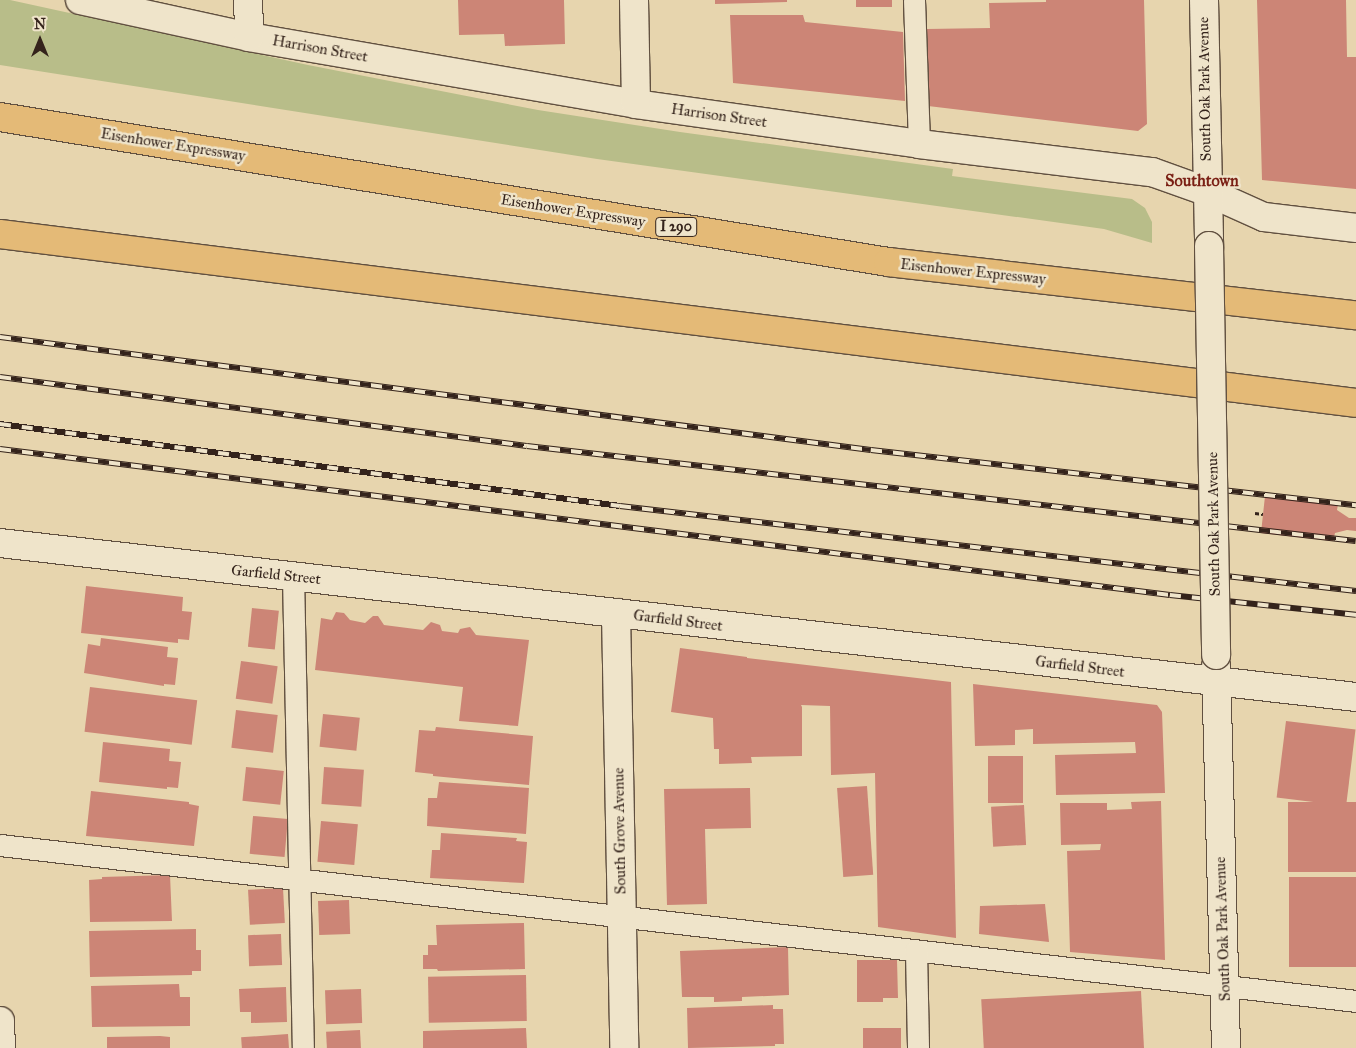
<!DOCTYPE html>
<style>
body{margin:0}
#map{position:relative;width:1356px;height:1048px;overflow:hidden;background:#e7d5ae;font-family:"IM FELL Great Primer",serif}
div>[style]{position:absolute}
.green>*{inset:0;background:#b8bd89}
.building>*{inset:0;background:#cc8576;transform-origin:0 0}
.path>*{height:3px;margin-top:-1.5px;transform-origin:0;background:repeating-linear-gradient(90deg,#34231b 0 4px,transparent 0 6.5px)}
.roads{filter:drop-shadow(1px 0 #615040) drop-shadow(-1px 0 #615040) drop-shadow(0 1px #615040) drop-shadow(0 -1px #615040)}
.service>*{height:21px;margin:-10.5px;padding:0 10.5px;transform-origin:10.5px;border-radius:10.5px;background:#efe4ca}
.minor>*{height:28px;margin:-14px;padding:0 14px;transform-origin:14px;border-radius:14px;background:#efe4ca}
.tertiary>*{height:28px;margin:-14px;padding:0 14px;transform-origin:14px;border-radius:14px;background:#efe4ca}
.motorway>*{height:28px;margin:-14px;padding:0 14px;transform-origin:14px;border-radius:14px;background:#e4ba77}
.rail>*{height:5.5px;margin-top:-2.75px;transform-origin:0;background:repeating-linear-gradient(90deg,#efe4ca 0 11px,#34231b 0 22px);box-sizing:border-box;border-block:1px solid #34231b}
.bridges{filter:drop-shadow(1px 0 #615040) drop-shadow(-1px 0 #615040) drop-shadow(0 1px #615040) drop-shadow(0 -1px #615040)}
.tertiary-bridge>*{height:28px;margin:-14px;padding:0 14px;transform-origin:14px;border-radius:14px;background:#efe4ca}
span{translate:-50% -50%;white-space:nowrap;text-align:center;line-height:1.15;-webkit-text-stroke:5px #efe4ca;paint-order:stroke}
.shield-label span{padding:1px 4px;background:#efe4ca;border:1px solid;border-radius:4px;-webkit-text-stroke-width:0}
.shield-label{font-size:14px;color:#34231b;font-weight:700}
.street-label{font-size:15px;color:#34231b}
.neighbourhood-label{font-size:16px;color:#7a1f14;font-weight:700}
.north{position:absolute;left:15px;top:15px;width:50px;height:50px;-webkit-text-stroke:4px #efe4ca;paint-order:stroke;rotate:0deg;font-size:14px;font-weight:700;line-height:20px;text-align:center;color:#34231b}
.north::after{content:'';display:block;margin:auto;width:18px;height:22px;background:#34231b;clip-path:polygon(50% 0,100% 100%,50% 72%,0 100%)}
</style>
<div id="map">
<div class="green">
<div style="clip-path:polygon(0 0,10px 0,308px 65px,538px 110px,680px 132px,953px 169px,952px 176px,1132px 199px,1145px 208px,1152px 222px,1152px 243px,1104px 229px,597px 159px,0 65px)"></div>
</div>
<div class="building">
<div style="clip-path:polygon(458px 0,564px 0,565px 44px,505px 46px,504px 34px,459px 35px)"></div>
<div style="clip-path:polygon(715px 0,787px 0,787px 2px,715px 4px)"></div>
<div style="left:856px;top:0;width:36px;height:7px"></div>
<div style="clip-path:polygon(1046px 0,1144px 0,1147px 124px,1138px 131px,928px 106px,927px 29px,990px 28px,989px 3px,1046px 2px)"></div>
<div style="clip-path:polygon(1257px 0,1346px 0,1347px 57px,1356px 57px,1356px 189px,1262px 180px)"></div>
<div style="clip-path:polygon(730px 15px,803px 15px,805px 22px,903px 32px,905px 101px,733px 83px)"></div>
<div style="clip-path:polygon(1265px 496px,1338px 504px,1337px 510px,1349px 518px,1356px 518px,1356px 531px,1347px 530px,1335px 533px,1333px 541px,1261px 533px)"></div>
<div style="clip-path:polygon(86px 586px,183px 597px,182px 611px,192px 612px,189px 640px,178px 639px,178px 643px,81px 633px)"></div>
<div style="left:252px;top:608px;width:27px;height:39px;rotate:6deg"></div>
<div style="clip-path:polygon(336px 612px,344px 613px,350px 620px,365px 623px,373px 616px,378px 616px,384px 625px,423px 630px,431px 622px,440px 625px,442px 631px,458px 633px,460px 629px,470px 627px,476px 635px,529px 640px,518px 726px,459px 721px,463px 687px,315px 670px,321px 618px,332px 620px)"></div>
<div style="clip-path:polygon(101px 638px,168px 647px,167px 657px,178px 658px,175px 685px,164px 684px,164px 686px,84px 673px,88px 644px,100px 646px)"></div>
<div style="clip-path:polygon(680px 648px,747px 657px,747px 658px,951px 682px,956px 938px,878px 927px,875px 773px,831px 775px,830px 706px,801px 705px,802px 707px,802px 756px,751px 757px,752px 763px,719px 764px,719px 749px,714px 749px,713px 718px,671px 712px)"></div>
<div style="left:241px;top:661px;width:37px;height:38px;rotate:8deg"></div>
<div style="clip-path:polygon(973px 684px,1157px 705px,1162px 712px,1165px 793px,1056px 795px,1055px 755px,1136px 753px,1135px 742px,1033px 744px,1033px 729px,1015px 730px,1015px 745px,975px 746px)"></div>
<div style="left:90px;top:687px;width:108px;height:45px;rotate:7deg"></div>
<div style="left:236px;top:710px;width:42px;height:38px;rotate:7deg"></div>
<div style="left:323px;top:714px;width:37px;height:33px;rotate:6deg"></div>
<div style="left:1286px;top:721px;width:70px;height:77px;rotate:7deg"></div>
<div style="clip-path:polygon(436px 727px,533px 736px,529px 785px,433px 776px,433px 774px,415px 772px,419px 730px,435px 731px)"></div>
<div style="clip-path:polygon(103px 742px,170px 749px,169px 761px,181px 762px,178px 788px,167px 787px,167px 789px,99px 782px)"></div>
<div style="left:1023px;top:756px;width:47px;height:35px;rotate:90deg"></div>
<div style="left:246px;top:767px;width:38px;height:34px;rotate:6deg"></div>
<div style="left:324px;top:767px;width:40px;height:37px;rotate:4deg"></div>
<div style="clip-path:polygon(439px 782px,529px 788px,526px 834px,427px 826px,428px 798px,437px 798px)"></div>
<div style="left:867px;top:786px;width:89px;height:30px;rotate:86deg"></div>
<div style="clip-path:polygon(750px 788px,751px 828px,705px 829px,707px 904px,667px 905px,664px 789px)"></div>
<div style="clip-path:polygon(91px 791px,189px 802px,189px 804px,199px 806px,194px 846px,86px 836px)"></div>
<div style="clip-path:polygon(1161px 801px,1165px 960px,1070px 952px,1067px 851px,1100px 850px,1101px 844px,1061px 845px,1060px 803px,1107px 803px,1107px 810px,1132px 809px,1131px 802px)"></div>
<div style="left:1356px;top:802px;width:70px;height:68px;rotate:90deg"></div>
<div style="left:1024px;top:805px;width:40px;height:33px;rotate:87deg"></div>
<div style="left:253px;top:816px;width:35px;height:38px;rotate:5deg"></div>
<div style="left:321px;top:821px;width:37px;height:41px;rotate:5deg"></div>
<div style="clip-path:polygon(441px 833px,517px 838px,516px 841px,527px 842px,524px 883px,430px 878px,432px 850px,440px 850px)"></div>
<div style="clip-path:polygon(170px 875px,172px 921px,90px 922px,89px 880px,102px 879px,102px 877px)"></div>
<div style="left:1289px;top:877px;width:67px;height:90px"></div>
<div style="left:283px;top:888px;width:35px;height:35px;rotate:87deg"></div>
<div style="left:349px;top:900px;width:34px;height:31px;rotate:88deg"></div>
<div style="clip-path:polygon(1045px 904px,1049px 942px,979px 934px,980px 906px)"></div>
<div style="clip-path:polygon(524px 923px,525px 969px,438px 971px,437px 969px,423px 969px,423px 955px,428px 955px,428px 945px,437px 945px,436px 925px)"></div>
<div style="clip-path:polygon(196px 929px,196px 950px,201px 950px,201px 971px,192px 971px,192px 975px,90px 977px,89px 931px)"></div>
<div style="left:281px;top:934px;width:31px;height:33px;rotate:88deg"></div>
<div style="clip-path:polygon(788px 947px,789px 995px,742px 997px,742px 1001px,714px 1002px,714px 997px,682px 997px,680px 951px)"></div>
<div style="clip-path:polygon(857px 960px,897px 960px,898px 998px,883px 998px,883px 1002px,857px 1002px)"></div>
<div style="left:526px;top:975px;width:46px;height:98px;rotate:89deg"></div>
<div style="clip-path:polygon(179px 984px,180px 997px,190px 997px,190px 1026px,92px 1027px,91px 986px)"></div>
<div style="clip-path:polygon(286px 987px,287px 1022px,251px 1023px,251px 1012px,240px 1012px,239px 989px)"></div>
<div style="left:361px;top:989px;width:34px;height:36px;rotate:88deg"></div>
<div style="left:1141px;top:991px;width:57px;height:160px;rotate:87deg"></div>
<div style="clip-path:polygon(773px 1005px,773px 1009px,783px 1009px,784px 1044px,775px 1044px,775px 1046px,688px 1048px,687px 1008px)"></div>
<div style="clip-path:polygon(526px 1028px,527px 1048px,423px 1048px,423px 1031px)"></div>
<div style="left:901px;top:1028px;width:20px;height:38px;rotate:90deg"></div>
<div style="left:360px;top:1030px;width:18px;height:34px;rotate:87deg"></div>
<div style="left:288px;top:1034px;width:14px;height:47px;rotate:86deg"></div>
<div style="clip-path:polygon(160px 1036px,170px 1037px,170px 1048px,107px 1048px,107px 1037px)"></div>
</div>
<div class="path">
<div style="left:1255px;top:513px;width:8px;rotate:7deg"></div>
</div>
<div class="roads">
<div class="service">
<div style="left:914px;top:0;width:144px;rotate:88deg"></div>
<div style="left:293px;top:576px;width:472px;rotate:88.8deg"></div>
<div style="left:0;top:845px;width:1365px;rotate:6.56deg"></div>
<div style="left:916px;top:951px;width:97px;rotate:88.8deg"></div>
</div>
<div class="minor">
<div style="left:80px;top:0;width:173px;rotate:12.3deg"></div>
<div style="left:249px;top:37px;width:393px;rotate:9.8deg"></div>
<div style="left:636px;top:104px;width:286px;rotate:8deg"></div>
<div style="left:919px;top:144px;width:235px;rotate:6.9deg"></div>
<div style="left:1152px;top:172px;width:59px;rotate:19.7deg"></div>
<div style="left:1208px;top:192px;width:61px;rotate:24.1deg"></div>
<div style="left:1264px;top:217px;width:93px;rotate:6.8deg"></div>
<div style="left:248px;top:0;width:37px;rotate:88deg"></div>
<div style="left:634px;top:0;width:104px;rotate:88.9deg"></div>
<div style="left:616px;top:613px;width:435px;rotate:88.9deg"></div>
<div style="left:0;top:1021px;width:27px;rotate:88deg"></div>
</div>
<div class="tertiary">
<div style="left:1204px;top:0;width:246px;rotate:88.8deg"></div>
<div style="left:0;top:543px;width:1365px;rotate:6.48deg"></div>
<div style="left:1216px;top:666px;width:382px;rotate:88.5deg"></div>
</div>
<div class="motorway">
<div style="left:0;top:117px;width:900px;rotate:9.27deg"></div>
<div style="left:888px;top:262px;width:471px;rotate:6.5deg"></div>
<div style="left:0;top:234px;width:1366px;rotate:7.1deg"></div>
</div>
</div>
<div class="rail">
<div style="left:0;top:337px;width:878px;rotate:7.39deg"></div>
<div style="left:871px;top:450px;width:488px;rotate:6.5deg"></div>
<div style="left:0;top:377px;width:531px;rotate:7.46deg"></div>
<div style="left:527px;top:446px;width:834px;rotate:6.54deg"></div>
<div style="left:0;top:424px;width:625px;rotate:7.53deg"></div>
<div style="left:620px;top:506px;width:741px;rotate:6.59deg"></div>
<div style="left:0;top:449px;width:1179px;rotate:7.11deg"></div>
<div style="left:1170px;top:595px;width:187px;rotate:6.1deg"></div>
</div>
<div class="bridges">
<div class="tertiary-bridge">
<div style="left:1209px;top:246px;width:409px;rotate:89deg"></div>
</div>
</div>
<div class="shield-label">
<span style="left:676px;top:227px">I 290</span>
</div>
<div class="street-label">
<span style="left:320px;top:49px;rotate:10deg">Harrison Street</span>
<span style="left:1205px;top:89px;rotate:-91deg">South Oak Park Avenue</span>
<span style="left:719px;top:116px;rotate:8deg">Harrison Street</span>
<span style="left:173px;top:145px;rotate:9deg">Eisenhower Expressway</span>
<span style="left:573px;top:211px;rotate:9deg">Eisenhower Expressway</span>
<span style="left:973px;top:272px;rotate:6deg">Eisenhower Expressway</span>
<span style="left:1214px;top:524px;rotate:-91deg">South Oak Park Avenue</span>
<span style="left:276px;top:575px;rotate:6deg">Garfield Street</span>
<span style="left:678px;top:621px;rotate:7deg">Garfield Street</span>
<span style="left:1080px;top:667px;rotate:7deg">Garfield Street</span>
<span style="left:620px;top:831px;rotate:-91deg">South Grove Avenue</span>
<span style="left:1223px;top:929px;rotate:-92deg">South Oak Park Avenue</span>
</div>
<div class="neighbourhood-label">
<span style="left:1202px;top:181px">Southtown</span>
</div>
<div class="north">N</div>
</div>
